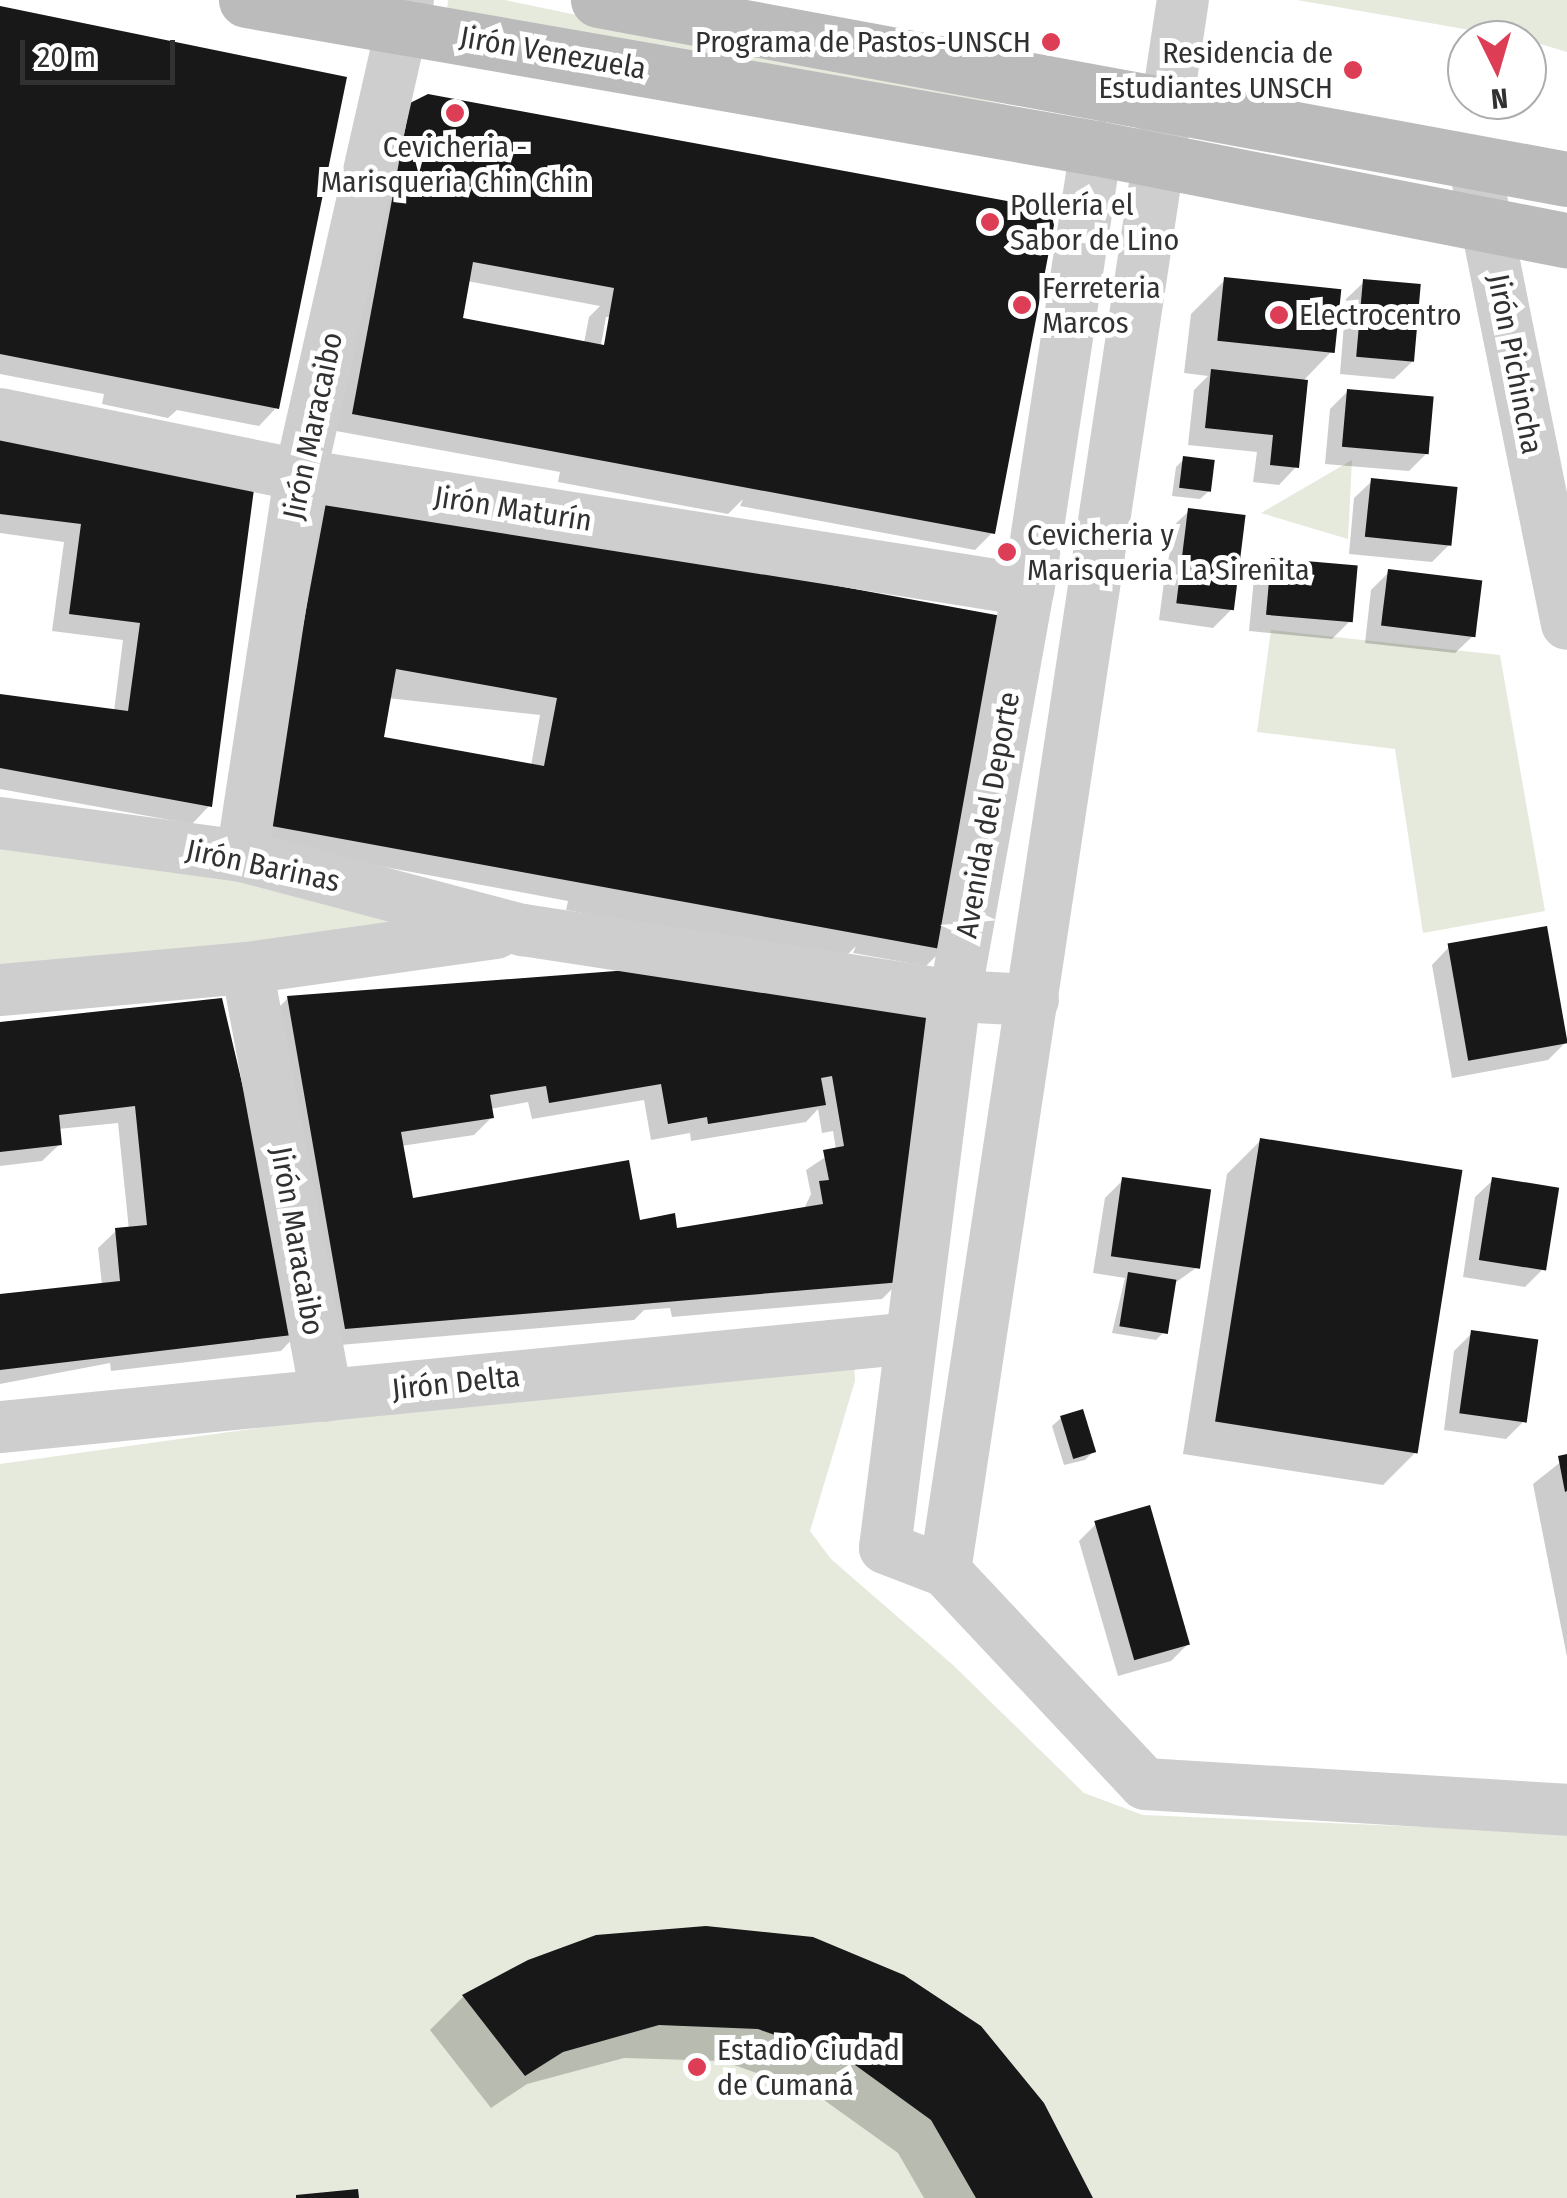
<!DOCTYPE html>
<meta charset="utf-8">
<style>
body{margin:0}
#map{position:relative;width:1567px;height:2198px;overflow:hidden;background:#fff;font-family:"Fira Sans Condensed",sans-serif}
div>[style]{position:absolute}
.green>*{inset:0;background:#e5eadd}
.shadow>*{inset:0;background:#0003}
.building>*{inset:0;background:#181818;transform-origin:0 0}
.street>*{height:52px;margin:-26px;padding:0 26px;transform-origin:26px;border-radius:26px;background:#cecece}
.secondary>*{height:55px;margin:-27.5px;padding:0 27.5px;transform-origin:27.5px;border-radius:27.5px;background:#bbb}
.dots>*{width:28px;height:28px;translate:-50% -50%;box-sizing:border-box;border:5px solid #fff;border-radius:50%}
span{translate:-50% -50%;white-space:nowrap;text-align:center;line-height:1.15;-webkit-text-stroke:10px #fff;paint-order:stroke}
.poi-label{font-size:30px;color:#313131}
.right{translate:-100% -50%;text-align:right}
.left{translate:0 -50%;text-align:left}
.street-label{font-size:30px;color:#313131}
.north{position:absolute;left:1447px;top:20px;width:100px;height:100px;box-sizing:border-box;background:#fff;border:2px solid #adadad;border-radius:50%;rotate:175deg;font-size:28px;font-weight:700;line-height:40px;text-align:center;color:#313131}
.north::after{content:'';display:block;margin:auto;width:35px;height:45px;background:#dd3d55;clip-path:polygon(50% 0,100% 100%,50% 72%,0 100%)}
.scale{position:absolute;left:20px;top:40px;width:155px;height:45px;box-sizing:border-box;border:5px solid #313131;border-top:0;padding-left:12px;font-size:30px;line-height:35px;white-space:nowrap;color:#313131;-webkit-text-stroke:8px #fff;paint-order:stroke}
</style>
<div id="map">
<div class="green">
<div style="clip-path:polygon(448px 0,505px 0,1027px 109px,447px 10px)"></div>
<div style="clip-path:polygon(1297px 0,1567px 0,1567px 52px,1527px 40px)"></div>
<div style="clip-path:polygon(1352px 460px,1348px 539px,1261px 513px)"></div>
<div style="clip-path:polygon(1271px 630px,1500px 655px,1545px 911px,1423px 933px,1395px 749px,1257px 732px)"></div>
<div style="clip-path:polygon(0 834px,433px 920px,0 973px)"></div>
<div style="clip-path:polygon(843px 1346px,854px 1358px,855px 1381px,810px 1531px,831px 1559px,953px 1665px,1084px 1793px,1143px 1815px,1567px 1833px,1567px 2198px,0 2198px,0 1464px)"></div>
</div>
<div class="shadow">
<div style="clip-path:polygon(0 9px,276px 408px,259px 426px,177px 410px,168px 418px,102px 404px,104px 394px,0 374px)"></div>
<div style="clip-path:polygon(evenodd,394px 123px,993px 532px,975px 550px,740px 506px,743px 499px,728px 514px,558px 482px,560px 472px,336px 431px,394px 123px,467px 281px,600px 306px,589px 317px,584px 343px,460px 320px,467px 281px,394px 123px,606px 317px,611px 317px,604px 357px,599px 356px,606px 317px)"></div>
<div style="clip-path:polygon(1225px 280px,1331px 352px,1302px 382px,1296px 467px,1279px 485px,1253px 482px,1257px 452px,1188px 445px,1194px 390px,1208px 376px,1184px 373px,1191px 314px)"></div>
<div style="clip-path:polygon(1364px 282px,1412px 362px,1394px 379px,1340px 374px,1346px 299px)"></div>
<div style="clip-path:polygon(1348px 391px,1427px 453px,1409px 471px,1325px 464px,1330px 409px)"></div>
<div style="clip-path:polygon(0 428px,254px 476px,209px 806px,192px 824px,0 789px,0 696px,114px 711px,123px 640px,52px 631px,64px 542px,0 533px)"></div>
<div style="clip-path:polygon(1184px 459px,1209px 491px,1200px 499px,1172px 496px,1176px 467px)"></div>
<div style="clip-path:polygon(1372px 481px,1450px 544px,1432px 562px,1349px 554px,1354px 498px)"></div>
<div style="clip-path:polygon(evenodd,328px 495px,944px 948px,926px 966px,853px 953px,856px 946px,841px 961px,566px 910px,568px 901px,250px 842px,311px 513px,328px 495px,388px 698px,540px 715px,531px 766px,381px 739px,388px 698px)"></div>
<div style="clip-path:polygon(1189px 511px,1231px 610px,1213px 628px,1159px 620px,1171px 528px)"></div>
<div style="clip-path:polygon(1272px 560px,1350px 621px,1332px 639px,1249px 631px,1254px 578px)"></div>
<div style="clip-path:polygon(1389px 572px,1473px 636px,1455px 653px,1365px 643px,1371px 590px)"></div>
<div style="clip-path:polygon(1449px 947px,1566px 1042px,1548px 1060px,1452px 1078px,1432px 965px)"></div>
<div style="clip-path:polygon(evenodd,288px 998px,934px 1008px,900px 1281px,882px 1299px,672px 1317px,670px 1308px,644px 1310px,634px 1320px,328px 1346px,262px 1025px,288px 998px,644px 1100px,651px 1140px,690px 1133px,691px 1141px,806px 1122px,818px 1109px,822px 1133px,833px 1131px,836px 1150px,806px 1170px,811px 1194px,804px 1209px,675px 1231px,411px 1201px,401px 1146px,474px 1135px,492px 1117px,490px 1109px,528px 1102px,532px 1119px,644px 1100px)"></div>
<div style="clip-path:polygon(220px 1001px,298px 1333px,281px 1351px,111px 1371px,110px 1363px,0 1384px,0 1296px,102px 1285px,98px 1248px,116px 1231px,129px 1230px,118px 1123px,58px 1129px,60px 1144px,42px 1161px,0 1166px,0 1024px)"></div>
<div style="clip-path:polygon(1261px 1140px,1417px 1451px,1383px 1485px,1183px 1454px,1227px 1174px)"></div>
<div style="clip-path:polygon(1123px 1180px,1196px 1268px,1172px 1285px,1164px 1332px,1156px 1340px,1112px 1333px,1125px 1278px,1093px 1273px,1105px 1198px)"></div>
<div style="clip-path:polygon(1493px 1180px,1543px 1269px,1525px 1287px,1463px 1277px,1475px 1197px)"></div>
<div style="clip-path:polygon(1472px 1333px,1524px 1421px,1506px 1439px,1444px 1430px,1454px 1351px)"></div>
<div style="clip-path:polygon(1061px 1418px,1093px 1452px,1085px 1460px,1064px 1465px,1052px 1426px)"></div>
<div style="clip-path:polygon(1567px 1457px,1567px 1657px,1533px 1484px)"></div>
<div style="clip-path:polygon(1096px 1524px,1189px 1643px,1171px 1661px,1118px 1676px,1079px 1541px)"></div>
<div style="clip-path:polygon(706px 1928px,1090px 2198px,924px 2198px,898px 2153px,817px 2095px,723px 2061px,624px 2058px,527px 2084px,491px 2108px,430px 2030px,463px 1997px,529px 1962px)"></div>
</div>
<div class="building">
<div style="clip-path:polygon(0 6px,347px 77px,279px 409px,0 354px)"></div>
<div style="clip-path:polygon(evenodd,428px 94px,1050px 209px,1054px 225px,995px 534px,352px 414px,410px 103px,428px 94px,473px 262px,614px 288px,604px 345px,463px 318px,473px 262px)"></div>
<div style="left:1224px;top:277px;width:118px;height:64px;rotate:6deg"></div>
<div style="left:1363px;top:279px;width:58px;height:78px;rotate:5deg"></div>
<div style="clip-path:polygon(1211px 369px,1308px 380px,1299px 468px,1270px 465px,1273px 435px,1205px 428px)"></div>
<div style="left:1347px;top:389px;width:87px;height:58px;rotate:5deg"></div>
<div style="clip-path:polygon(0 426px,256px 474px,212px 807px,0 768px,0 694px,128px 711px,140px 623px,69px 614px,81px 524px,0 514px)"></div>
<div style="left:1183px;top:456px;width:32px;height:32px;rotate:7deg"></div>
<div style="left:1371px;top:478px;width:87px;height:59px;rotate:6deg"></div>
<div style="clip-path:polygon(evenodd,328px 492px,1007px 617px,946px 950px,266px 825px,328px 492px,396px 669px,557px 698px,544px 766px,384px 737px,396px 669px)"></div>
<div style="left:1188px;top:508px;width:58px;height:96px;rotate:7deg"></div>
<div style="left:1271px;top:558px;width:87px;height:57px;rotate:5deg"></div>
<div style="left:1388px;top:569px;width:95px;height:57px;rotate:7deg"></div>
<div style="left:1547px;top:926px;width:119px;height:101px;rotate:80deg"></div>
<div style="clip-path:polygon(evenodd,681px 966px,936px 1006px,902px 1282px,345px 1329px,287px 996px,681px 966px,832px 1076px,844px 1146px,823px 1150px,829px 1180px,819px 1181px,823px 1204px,677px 1228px,675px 1213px,640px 1220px,629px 1160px,413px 1198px,401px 1132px,494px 1118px,490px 1095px,546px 1086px,549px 1103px,661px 1084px,668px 1124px,707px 1117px,708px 1124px,826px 1105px,821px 1078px,832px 1076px)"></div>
<div style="clip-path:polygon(222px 998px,301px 1334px,0 1370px,0 1294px,120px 1281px,115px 1228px,147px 1225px,135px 1106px,59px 1115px,62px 1145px,0 1152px,0 1022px)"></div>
<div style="left:1260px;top:1138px;width:205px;height:287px;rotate:9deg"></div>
<div style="left:1122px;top:1177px;width:90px;height:80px;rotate:8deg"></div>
<div style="left:1492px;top:1177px;width:68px;height:84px;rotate:9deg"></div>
<div style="left:1128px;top:1272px;width:49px;height:55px;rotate:9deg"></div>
<div style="left:1471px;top:1330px;width:68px;height:84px;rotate:8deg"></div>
<div style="left:1083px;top:1409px;width:45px;height:24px;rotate:73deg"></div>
<div style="clip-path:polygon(1567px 1454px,1567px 1491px,1565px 1492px,1558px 1456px)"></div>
<div style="left:1150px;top:1505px;width:145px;height:58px;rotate:74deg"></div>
<div style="clip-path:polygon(706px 1926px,813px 1937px,904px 1975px,981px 2026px,1044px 2103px,1093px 2198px,976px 2198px,931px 2120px,851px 2062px,758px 2029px,659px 2025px,563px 2052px,525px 2076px,462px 1995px,528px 1960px,596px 1935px)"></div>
<div style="clip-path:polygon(358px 2189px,359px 2198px,296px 2198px,296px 2195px)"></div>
</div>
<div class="street">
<div style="left:1096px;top:148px;width:447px;rotate:98.7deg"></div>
<div style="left:1028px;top:590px;width:413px;rotate:100.2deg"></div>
<div style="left:955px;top:996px;width:556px;rotate:97.23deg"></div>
<div style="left:885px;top:1548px;width:64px;rotate:21deg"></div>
<div style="left:945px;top:1571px;width:292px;rotate:46.8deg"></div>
<div style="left:1145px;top:1784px;width:423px;rotate:3.5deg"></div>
<div style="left:1474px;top:163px;width:470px;rotate:78.6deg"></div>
<div style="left:0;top:414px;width:306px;rotate:11.5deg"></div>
<div style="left:300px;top:475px;width:737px;rotate:8.98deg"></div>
<div style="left:0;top:823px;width:244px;rotate:7.8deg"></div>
<div style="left:242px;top:856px;width:291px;rotate:14.8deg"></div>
<div style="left:523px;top:930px;width:437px;rotate:8.7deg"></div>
<div style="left:955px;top:996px;width:78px;rotate:2.9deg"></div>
<div style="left:242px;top:856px;width:385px;rotate:-81.3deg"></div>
<div style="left:300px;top:475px;width:487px;rotate:-77.2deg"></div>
<div style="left:247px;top:968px;width:435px;rotate:79.5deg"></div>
<div style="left:0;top:990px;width:248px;rotate:-5.1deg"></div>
<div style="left:247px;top:968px;width:251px;rotate:-8deg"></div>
<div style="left:0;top:1427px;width:915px;rotate:-5.58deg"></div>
<div style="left:945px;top:1571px;width:1589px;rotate:-81.39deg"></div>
</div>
<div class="secondary">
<div style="left:246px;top:0;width:863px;rotate:9.88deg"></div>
<div style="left:1096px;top:148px;width:480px;rotate:11.1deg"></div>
<div style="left:598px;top:0;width:985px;rotate:10.47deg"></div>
</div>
<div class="dots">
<div style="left:1051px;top:42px;background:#dd3d55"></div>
<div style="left:1353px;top:70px;background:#dd3d55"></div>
<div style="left:455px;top:113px;background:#dd3d55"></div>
<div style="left:990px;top:222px;background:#dd3d55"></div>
<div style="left:1022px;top:305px;background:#dd3d55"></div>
<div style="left:1279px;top:315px;background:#dd3d55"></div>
<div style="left:1007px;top:552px;background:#dd3d55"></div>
<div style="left:697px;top:2067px;background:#dd3d55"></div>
</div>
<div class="poi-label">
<span class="right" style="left:1031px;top:42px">Programa de Pastos-UNSCH</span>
<span class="right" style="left:1333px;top:70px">Residencia de<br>Estudiantes UNSCH</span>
<span style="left:455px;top:164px">Cevicheria -<br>Marisqueria Chin Chin</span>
<span class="left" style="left:1010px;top:222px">Pollería el<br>Sabor de Lino</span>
<span class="left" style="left:1042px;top:305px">Ferreteria<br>Marcos</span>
<span class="left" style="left:1299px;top:315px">Electrocentro</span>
<span class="left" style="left:1027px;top:552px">Cevicheria y<br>Marisqueria La Sirenita</span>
<span class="left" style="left:717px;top:2067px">Estadio Ciudad<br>de Cumaná</span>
</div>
<div class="street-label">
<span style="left:553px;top:53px;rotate:10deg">Jirón Venezuela</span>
<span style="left:1515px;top:364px;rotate:79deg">Jirón Pichincha</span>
<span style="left:313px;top:426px;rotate:-78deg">Jirón Maracaibo</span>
<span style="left:513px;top:509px;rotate:9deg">Jirón Maturín</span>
<span style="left:988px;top:815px;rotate:-80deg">Avenida del Deporte</span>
<span style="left:263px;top:866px;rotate:12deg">Jirón Barinas</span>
<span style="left:297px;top:1241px;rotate:80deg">Jirón Maracaibo</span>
<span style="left:456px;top:1383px;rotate:-6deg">Jirón Delta</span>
</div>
<div class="north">N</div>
<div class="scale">20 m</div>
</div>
